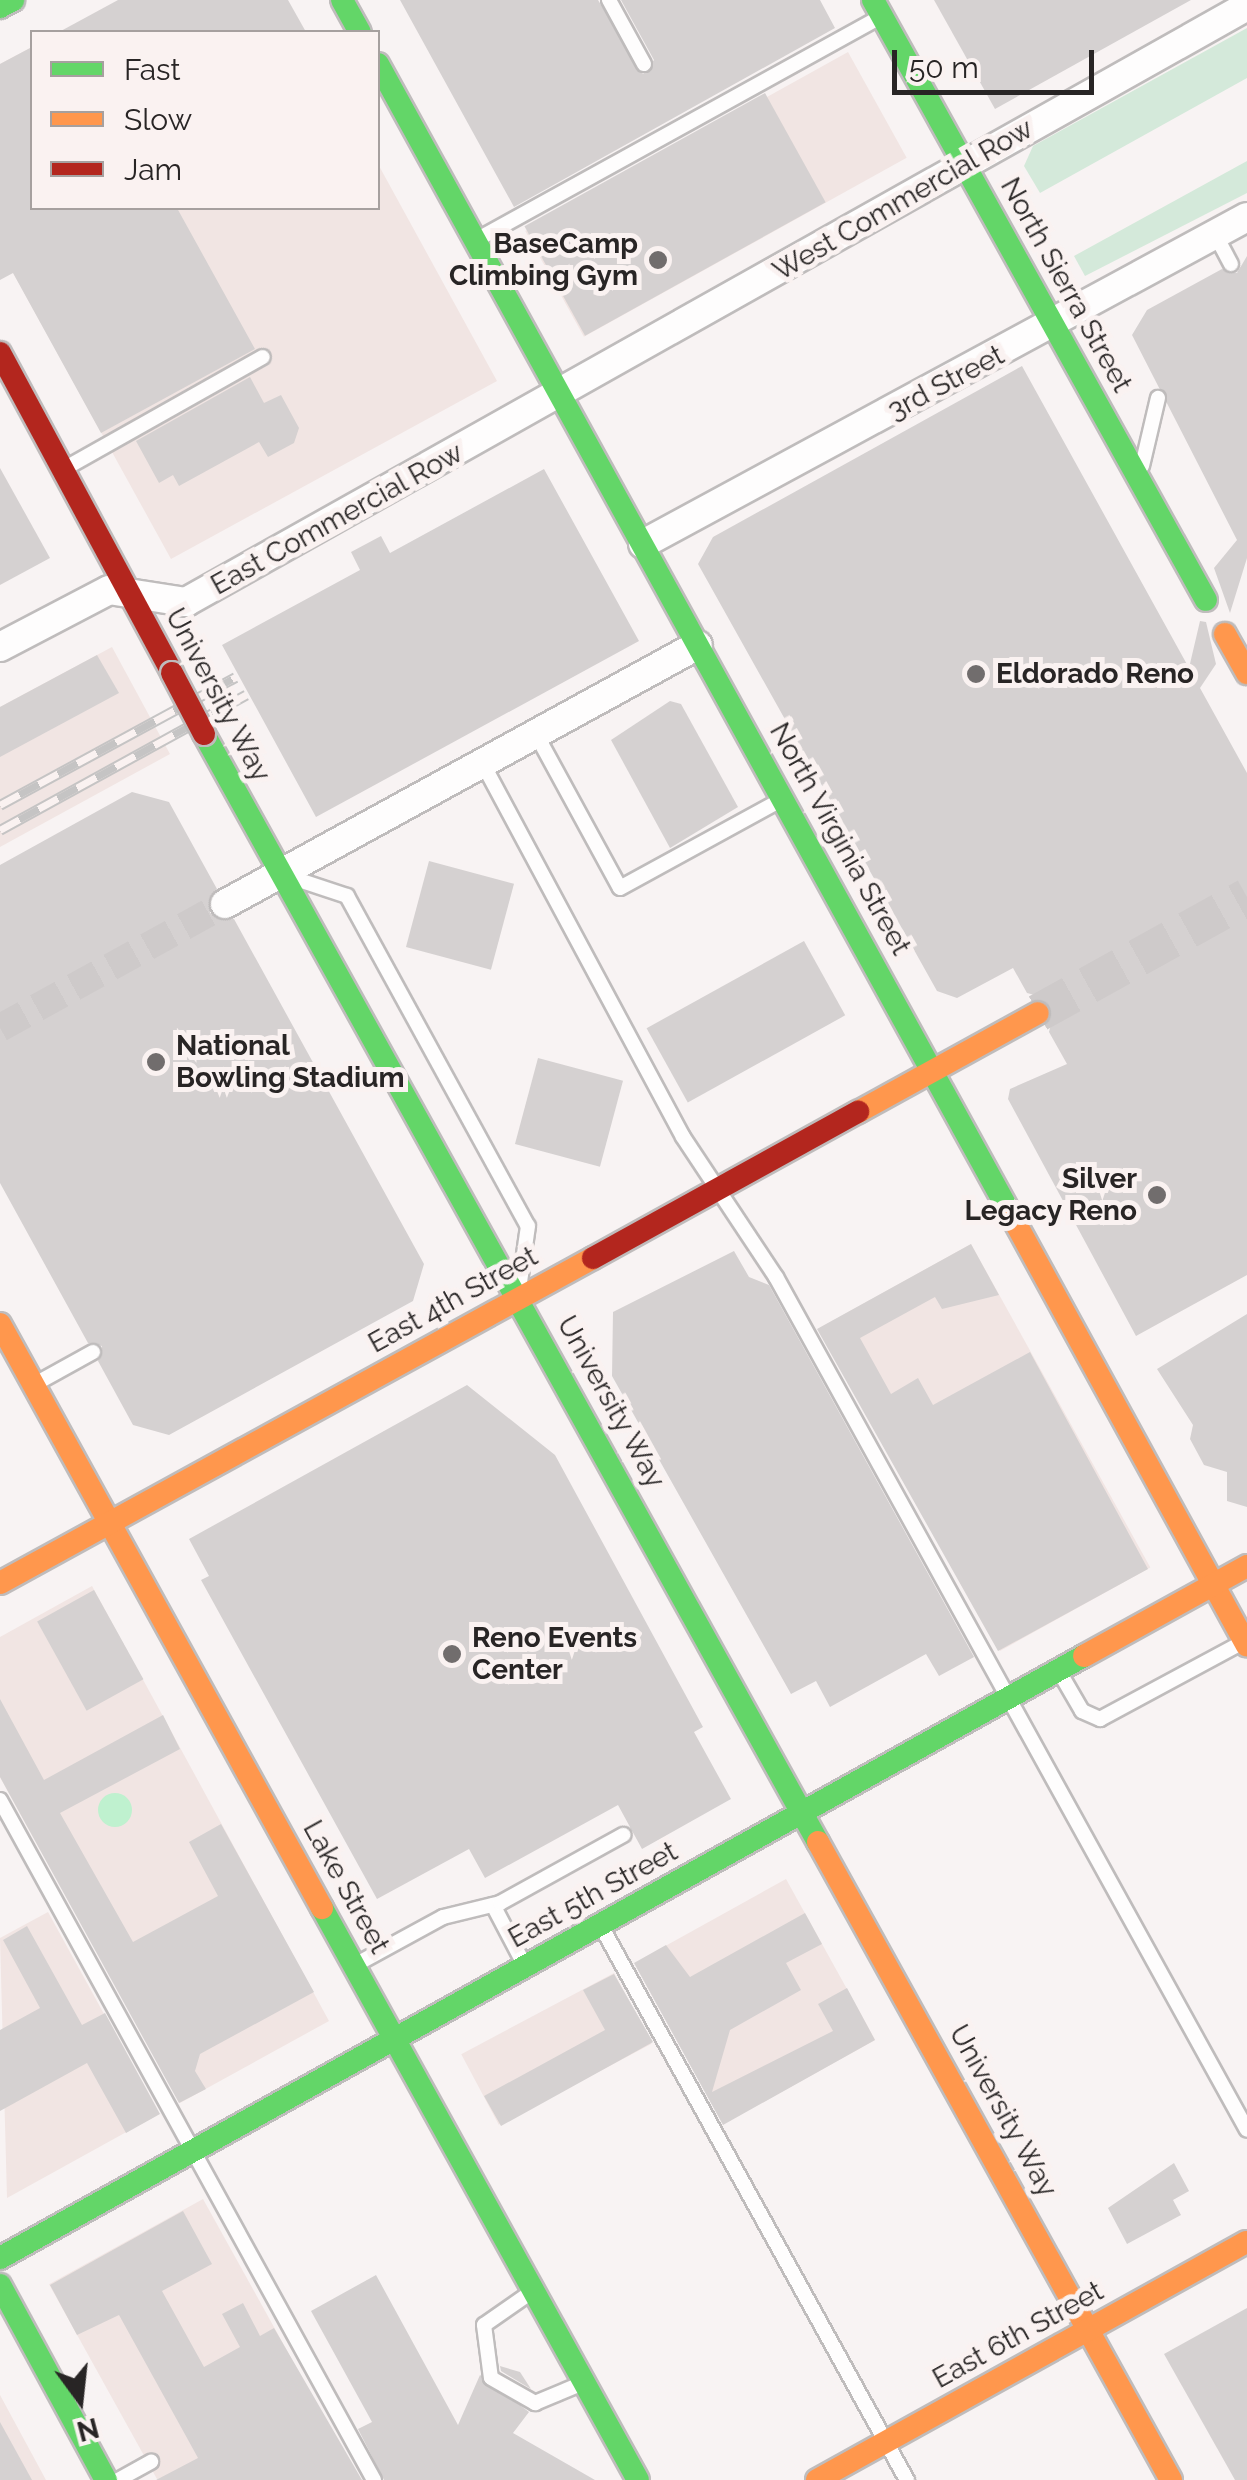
<!DOCTYPE html>
<style>
body{margin:0}
#map{position:relative;width:1247px;height:2480px;overflow:hidden;background:#f8f3f3;font-family:Raleway,sans-serif}
div>[style]{position:absolute}
.built>*{inset:0;background:#f1e5e3;transform-origin:0 0}
.green>*{inset:0;background:#d4e9da}
.water>*{inset:0;background:#bff1cf}
.round{border-radius:50%}
.building>*{inset:0;background:#d5d1d1;transform-origin:0 0}
.street-tunnel>*{height:28px;margin-top:-14px;transform-origin:0;background:repeating-linear-gradient(90deg,#cecaca 0 28px,transparent 0 42px)}
.secondary-tunnel>*{height:38px;margin-top:-19px;transform-origin:0;background:repeating-linear-gradient(90deg,#cecaca 0 38px,transparent 0 57px)}
.roads{filter:drop-shadow(2px 0 #bfbcbc) drop-shadow(-2px 0 #bfbcbc) drop-shadow(0 2px #bfbcbc) drop-shadow(0 -2px #bfbcbc)}
.lane>*{height:14px;margin:-7px;padding:0 7px;transform-origin:7px;border-radius:7px;background:#fefdfd}
.street>*{height:28px;margin:-14px;padding:0 14px;transform-origin:14px;border-radius:14px;background:#fefdfd}
.fast>*{height:22px;margin:-11px;padding:0 11px;transform-origin:11px;border-radius:11px;background:#63d668}
.slow>*{height:22px;margin:-11px;padding:0 11px;transform-origin:11px;border-radius:11px;background:#ff974d}
.jam>*{height:22px;margin:-11px;padding:0 11px;transform-origin:11px;border-radius:11px;background:#b3261e}
.rail>*{height:11px;margin-top:-5.5px;transform-origin:0;background:repeating-linear-gradient(90deg,#faf2f1 0 22px,#c5c4c4 0 44px);box-sizing:border-box;border-block:2px solid #c5c4c4}
.bridges{filter:drop-shadow(2px 0 #bfbcbc) drop-shadow(-2px 0 #bfbcbc) drop-shadow(0 2px #bfbcbc) drop-shadow(0 -2px #bfbcbc)}
.jam-bridge>*{height:22px;margin:-11px;padding:0 11px;transform-origin:11px;border-radius:11px;background:#b3261e}
.dots>*{width:28px;height:28px;translate:-50% -50%;box-sizing:border-box;border:5px solid #faf2f1;border-radius:50%}
span{translate:-50% -50%;white-space:nowrap;text-align:center;line-height:1.15;-webkit-text-stroke:10px #faf2f1;paint-order:stroke}
.street-label{font-size:28px;color:#282525}
.poi-label{font-size:28px;color:#282525;font-weight:700}
.right{translate:-100% -50%;text-align:right}
.left{translate:0 -50%;text-align:left}
.legend{position:absolute;left:30px;top:30px;width:350px;height:180px;box-sizing:border-box;background:#faf2f1;border:2px solid #a6a09f;margin:0;padding:12px 18px;list-style:none;font-size:30px;color:#282525}
.legend li{display:flex;align-items:center;gap:20px;height:50px}
.legend b{width:50px;border:2px solid #a6a09f}
.north{position:absolute;left:30px;top:2350px;width:100px;height:100px;-webkit-text-stroke:8px #faf2f1;paint-order:stroke;rotate:165deg;font-size:28px;font-weight:700;line-height:40px;text-align:center;color:#282525}
.north::after{content:'';display:block;margin:auto;width:35px;height:45px;background:#282525;clip-path:polygon(50% 0,100% 100%,50% 72%,0 100%)}
.scale{position:absolute;left:892px;top:50px;width:202px;height:45px;box-sizing:border-box;border:5px solid #282525;border-top:0;padding-left:12px;font-size:30px;line-height:35px;white-space:nowrap;color:#282525;-webkit-text-stroke:8px #faf2f1;paint-order:stroke}
</style>
<div id="map">
<div class="built">
<div style="clip-path:polygon(32px 47px,32px 208px,378px 208px,378px 164px,497px 381px,171px 559px,0 249px,0 64px)"></div>
<div style="left:848px;top:52px;width:121px;height:369px;rotate:61deg"></div>
<div style="clip-path:polygon(112px 647px,170px 754px,0 847px,0 707px)"></div>
<div style="left:971px;top:1244px;width:370px;height:172px;rotate:61deg"></div>
<div style="clip-path:polygon(92px 1586px,329px 2021px,180px 2103px,0 1777px,0 1637px)"></div>
<div style="left:786px;top:1879px;width:184px;height:172px;rotate:61deg"></div>
<div style="clip-path:polygon(48px 1912px,159px 2114px,7px 2198px,0 1938px)"></div>
<div style="left:614px;top:1973px;width:80px;height:173px;rotate:62deg"></div>
<div style="left:203px;top:2199px;width:244px;height:176px;rotate:61deg"></div>
<div style="clip-path:polygon(0 2395px,46px 2480px,0 2480px)"></div>
</div>
<div class="green">
<div style="clip-path:polygon(1247px 28px,1247px 78px,1040px 193px,1024px 166px,1033px 146px)"></div>
<div style="clip-path:polygon(1247px 161px,1247px 193px,1085px 276px,1074px 256px)"></div>
</div>
<div class="water">
<div class="round" style="left:98px;top:1793px;width:34px;height:34px"></div>
</div>
<div class="building">
<div style="clip-path:polygon(118px 0,288px 0,306px 32px,59px 32px)"></div>
<div style="clip-path:polygon(400px 0,598px 0,643px 74px,654px 60px,621px 0,820px 0,835px 28px,514px 207px)"></div>
<div style="clip-path:polygon(934px 0,1191px 0,995px 109px)"></div>
<div style="clip-path:polygon(32px 47px,32px 208px,177px 208px,255px 349px,101px 433px,13px 273px,0 280px,0 64px)"></div>
<div style="left:765px;top:93px;width:125px;height:275px;rotate:61deg"></div>
<div style="clip-path:polygon(1247px 256px,1247px 558px,1230px 613px,1214px 568px,1237px 540px,1132px 335px,1147px 310px,1222px 269px,1237px 273px)"></div>
<div style="clip-path:polygon(1022px 366px,1189px 668px,1200px 621px,1206px 622px,1216px 664px,1200px 688px,1247px 773px,1247px 1275px,1136px 1336px,1008px 1099px,1010px 1089px,1067px 1064px,1049px 1032px,1057px 1001px,1027px 993px,1013px 968px,957px 998px,937px 991px,698px 564px,713px 537px)"></div>
<div style="clip-path:polygon(250px 377px,264px 403px,281px 395px,299px 428px,294px 443px,268px 457px,259px 442px,179px 486px,173px 475px,159px 483px,136px 441px)"></div>
<div style="clip-path:polygon(0 468px,50px 558px,0 585px)"></div>
<div style="clip-path:polygon(544px 469px,639px 641px,316px 817px,222px 645px,360px 570px,351px 552px,381px 536px,390px 553px)"></div>
<div style="clip-path:polygon(97px 655px,119px 693px,0 757px,0 707px)"></div>
<div style="clip-path:polygon(670px 701px,681px 704px,738px 807px,670px 848px,611px 740px)"></div>
<div style="clip-path:polygon(132px 792px,169px 802px,217px 889px,210px 913px,234px 919px,424px 1264px,413px 1301px,169px 1435px,133px 1425px,98px 1361px,102px 1346px,88px 1343px,0 1183px,0 865px)"></div>
<div style="left:429px;top:861px;width:88px;height:89px;rotate:15deg"></div>
<div style="left:804px;top:941px;width:85px;height:180px;rotate:61deg"></div>
<div style="left:538px;top:1058px;width:88px;height:89px;rotate:15deg"></div>
<div style="clip-path:polygon(971px 1244px,999px 1295px,942px 1309px,935px 1297px,860px 1338px,891px 1394px,918px 1378px,933px 1405px,1030px 1352px,1148px 1569px,998px 1651px,817px 1329px)"></div>
<div style="clip-path:polygon(734px 1251px,749px 1277px,769px 1285px,974px 1657px,939px 1676px,926px 1654px,830px 1707px,816px 1681px,791px 1694px,612px 1376px,613px 1312px)"></div>
<div style="clip-path:polygon(1247px 1314px,1247px 1507px,1227px 1501px,1227px 1472px,1204px 1465px,1190px 1439px,1193px 1425px,1157px 1369px)"></div>
<div style="clip-path:polygon(467px 1385px,555px 1455px,703px 1727px,694px 1732px,731px 1799px,642px 1849px,618px 1805px,485px 1878px,469px 1849px,377px 1899px,201px 1580px,209px 1576px,189px 1539px)"></div>
<div style="left:94px;top:1590px;width:102px;height:65px;rotate:61deg"></div>
<div style="clip-path:polygon(0 1699px,44px 1780px,163px 1715px,180px 1749px,60px 1813px,133px 1942px,218px 1896px,189px 1842px,221px 1824px,314px 1992px,200px 2054px,195px 2071px,206px 2089px,179px 2103px,0 1777px)"></div>
<div style="clip-path:polygon(805px 1913px,822px 1944px,786px 1963px,801px 1990px,730px 2030px,712px 2092px,833px 2031px,818px 2004px,847px 1988px,875px 2040px,723px 2125px,634px 1963px,666px 1945px,690px 1977px)"></div>
<div style="clip-path:polygon(27px 1926px,82px 2025px,105px 2013px,160px 2114px,126px 2133px,87px 2063px,0 2111px,0 2030px,40px 2008px,3px 1940px)"></div>
<div style="clip-path:polygon(614px 1974px,653px 2042px,501px 2126px,484px 2096px,605px 2030px,583px 1990px)"></div>
<div style="clip-path:polygon(1174px 2163px,1189px 2191px,1173px 2200px,1181px 2215px,1127px 2244px,1108px 2208px)"></div>
<div style="clip-path:polygon(183px 2211px,212px 2264px,162px 2291px,204px 2367px,240px 2347px,222px 2314px,243px 2303px,260px 2336px,274px 2328px,362px 2480px,156px 2480px,198px 2458px,187px 2438px,119px 2315px,77px 2335px,50px 2285px)"></div>
<div style="clip-path:polygon(376px 2275px,458px 2425px,480px 2375px,529px 2412px,513px 2433px,595px 2480px,384px 2480px,358px 2429px,372px 2422px,311px 2311px)"></div>
<div style="clip-path:polygon(1247px 2308px,1247px 2480px,1235px 2480px,1164px 2354px)"></div>
<div style="clip-path:polygon(500px 2366px,520px 2372px,531px 2389px,501px 2371px)"></div>
<div style="clip-path:polygon(0 2422px,32px 2480px,0 2480px)"></div>
</div>
<div class="street-tunnel">
<div style="left:0;top:1028px;width:257px;rotate:-28.9deg"></div>
</div>
<div class="secondary-tunnel">
<div style="left:1038px;top:1013px;width:239px;rotate:-29deg"></div>
</div>
<div class="roads">
<div class="lane">
<div style="left:609px;top:0;width:73px;rotate:61.3deg"></div>
<div style="left:1215px;top:234px;width:34px;rotate:62deg"></div>
<div style="left:480px;top:238px;width:458px;rotate:-28.9deg"></div>
<div style="left:1142px;top:466px;width:70px;rotate:-76.8deg"></div>
<div style="left:64px;top:469px;width:228px;rotate:-29.4deg"></div>
<div style="left:536px;top:734px;width:175px;rotate:61.4deg"></div>
<div style="left:620px;top:888px;width:181px;rotate:-28.7deg"></div>
<div style="left:483px;top:764px;width:423px;rotate:61.8deg"></div>
<div style="left:683px;top:1137px;width:168px;rotate:56.4deg"></div>
<div style="left:776px;top:1277px;width:974px;rotate:61.09deg"></div>
<div style="left:290px;top:877px;width:60px;rotate:18.4deg"></div>
<div style="left:347px;top:896px;width:376px;rotate:61.3deg"></div>
<div style="left:528px;top:1226px;width:64px;rotate:98.1deg"></div>
<div style="left:37px;top:1383px;width:64px;rotate:-29deg"></div>
<div style="left:1060px;top:1673px;width:44px;rotate:59.9deg"></div>
<div style="left:1082px;top:1711px;width:20px;rotate:24deg"></div>
<div style="left:1100px;top:1719px;width:158px;rotate:-28.3deg"></div>
<div style="left:0;top:1800px;width:776px;rotate:61.19deg"></div>
<div style="left:493px;top:1905px;width:69px;rotate:62.3deg"></div>
<div style="left:601px;top:1926px;width:633px;rotate:61.09deg"></div>
<div style="left:355px;top:1965px;width:100px;rotate:-28.6deg"></div>
<div style="left:443px;top:1917px;width:59px;rotate:-13.8deg"></div>
<div style="left:500px;top:1903px;width:141px;rotate:-28.9deg"></div>
<div style="left:530px;top:2293px;width:56px;rotate:145.2deg"></div>
<div style="left:484px;top:2325px;width:53px;rotate:82.5deg"></div>
<div style="left:491px;top:2378px;width:51px;rotate:29.6deg"></div>
<div style="left:535px;top:2403px;width:52px;rotate:-22.6deg"></div>
<div style="left:118px;top:2480px;width:38px;rotate:-29deg"></div>
</div>
<div class="street">
<div style="left:643px;top:544px;width:687px;rotate:-28.43deg"></div>
<div style="left:0;top:647px;width:123px;rotate:-27.6deg"></div>
<div style="left:109px;top:590px;width:78px;rotate:8.9deg"></div>
<div style="left:186px;top:602px;width:1217px;rotate:-29.32deg"></div>
<div style="left:225px;top:904px;width:539px;rotate:-28.7deg"></div>
</div>
<div class="fast">
<div style="left:342px;top:0;width:37px;rotate:61deg"></div>
<div style="left:873px;top:0;width:686px;rotate:60.97deg"></div>
<div style="left:0;top:7px;width:15px;rotate:-28deg"></div>
<div style="left:378px;top:64px;width:1311px;rotate:61.19deg"></div>
<div style="left:204px;top:734px;width:1267px;rotate:61.01deg"></div>
<div style="left:322px;top:1908px;width:653px;rotate:61.08deg"></div>
<div style="left:0;top:2258px;width:1240px;rotate:-29.05deg"></div>
<div style="left:0;top:2285px;width:222px;rotate:61.5deg"></div>
</div>
<div class="slow">
<div style="left:1225px;top:634px;width:45px;rotate:60.6deg"></div>
<div style="left:858px;top:1112px;width:205px;rotate:-28.8deg"></div>
<div style="left:1010px;top:1213px;width:493px;rotate:61.3deg"></div>
<div style="left:0;top:1324px;width:667px;rotate:61.13deg"></div>
<div style="left:0;top:1583px;width:676px;rotate:-28.73deg"></div>
<div style="left:1084px;top:1656px;width:186px;rotate:-28.9deg"></div>
<div style="left:818px;top:1842px;width:729px;rotate:61.04deg"></div>
<div style="left:817px;top:2480px;width:491px;rotate:-29deg"></div>
</div>
<div class="jam">
<div style="left:0;top:353px;width:363px;rotate:61.7deg"></div>
<div style="left:593px;top:1258px;width:303px;rotate:-28.9deg"></div>
</div>
</div>
<div class="rail">
<div style="left:0;top:805px;width:268px;rotate:-28.5deg"></div>
<div style="left:0;top:830px;width:281px;rotate:-28.8deg"></div>
</div>
<div class="bridges">
<div class="jam-bridge">
<div style="left:172px;top:673px;width:69px;rotate:62.3deg"></div>
</div>
</div>
<div class="dots">
<div style="left:658px;top:260px;background:#716d6d"></div>
<div style="left:976px;top:674px;background:#716d6d"></div>
<div style="left:156px;top:1062px;background:#716d6d"></div>
<div style="left:1157px;top:1195px;background:#716d6d"></div>
<div style="left:452px;top:1654px;background:#716d6d"></div>
</div>
<div class="street-label">
<span style="left:903px;top:200px;rotate:-30deg">West Commercial Row</span>
<span style="left:1066px;top:285px;rotate:61deg">North Sierra Street</span>
<span style="left:946px;top:383px;rotate:-28deg">3rd Street</span>
<span style="left:337px;top:519px;rotate:-29deg">East Commercial Row</span>
<span style="left:218px;top:695px;rotate:62deg">University Way</span>
<span style="left:840px;top:839px;rotate:61deg">North Virginia Street</span>
<span style="left:453px;top:1300px;rotate:-29deg">East 4th Street</span>
<span style="left:611px;top:1402px;rotate:61deg">University Way</span>
<span style="left:346px;top:1887px;rotate:61deg">Lake Street</span>
<span style="left:593px;top:1895px;rotate:-29deg">East 5th Street</span>
<span style="left:1003px;top:2111px;rotate:61deg">University Way</span>
<span style="left:1018px;top:2335px;rotate:-29deg">East 6th Street</span>
</div>
<div class="poi-label">
<span class="right" style="left:638px;top:260px">BaseCamp<br>Climbing Gym</span>
<span class="left" style="left:996px;top:674px">Eldorado Reno</span>
<span class="left" style="left:176px;top:1062px">National<br>Bowling Stadium</span>
<span class="right" style="left:1137px;top:1195px">Silver<br>Legacy Reno</span>
<span class="left" style="left:472px;top:1654px">Reno Events<br>Center</span>
</div>
<ul class="legend">
<li><b style="height:12px;background:#63d668"></b>Fast</li>
<li><b style="height:12px;background:#ff974d"></b>Slow</li>
<li><b style="height:12px;background:#b3261e"></b>Jam</li>
</ul>
<div class="north">N</div>
<div class="scale">50 m</div>
</div>
